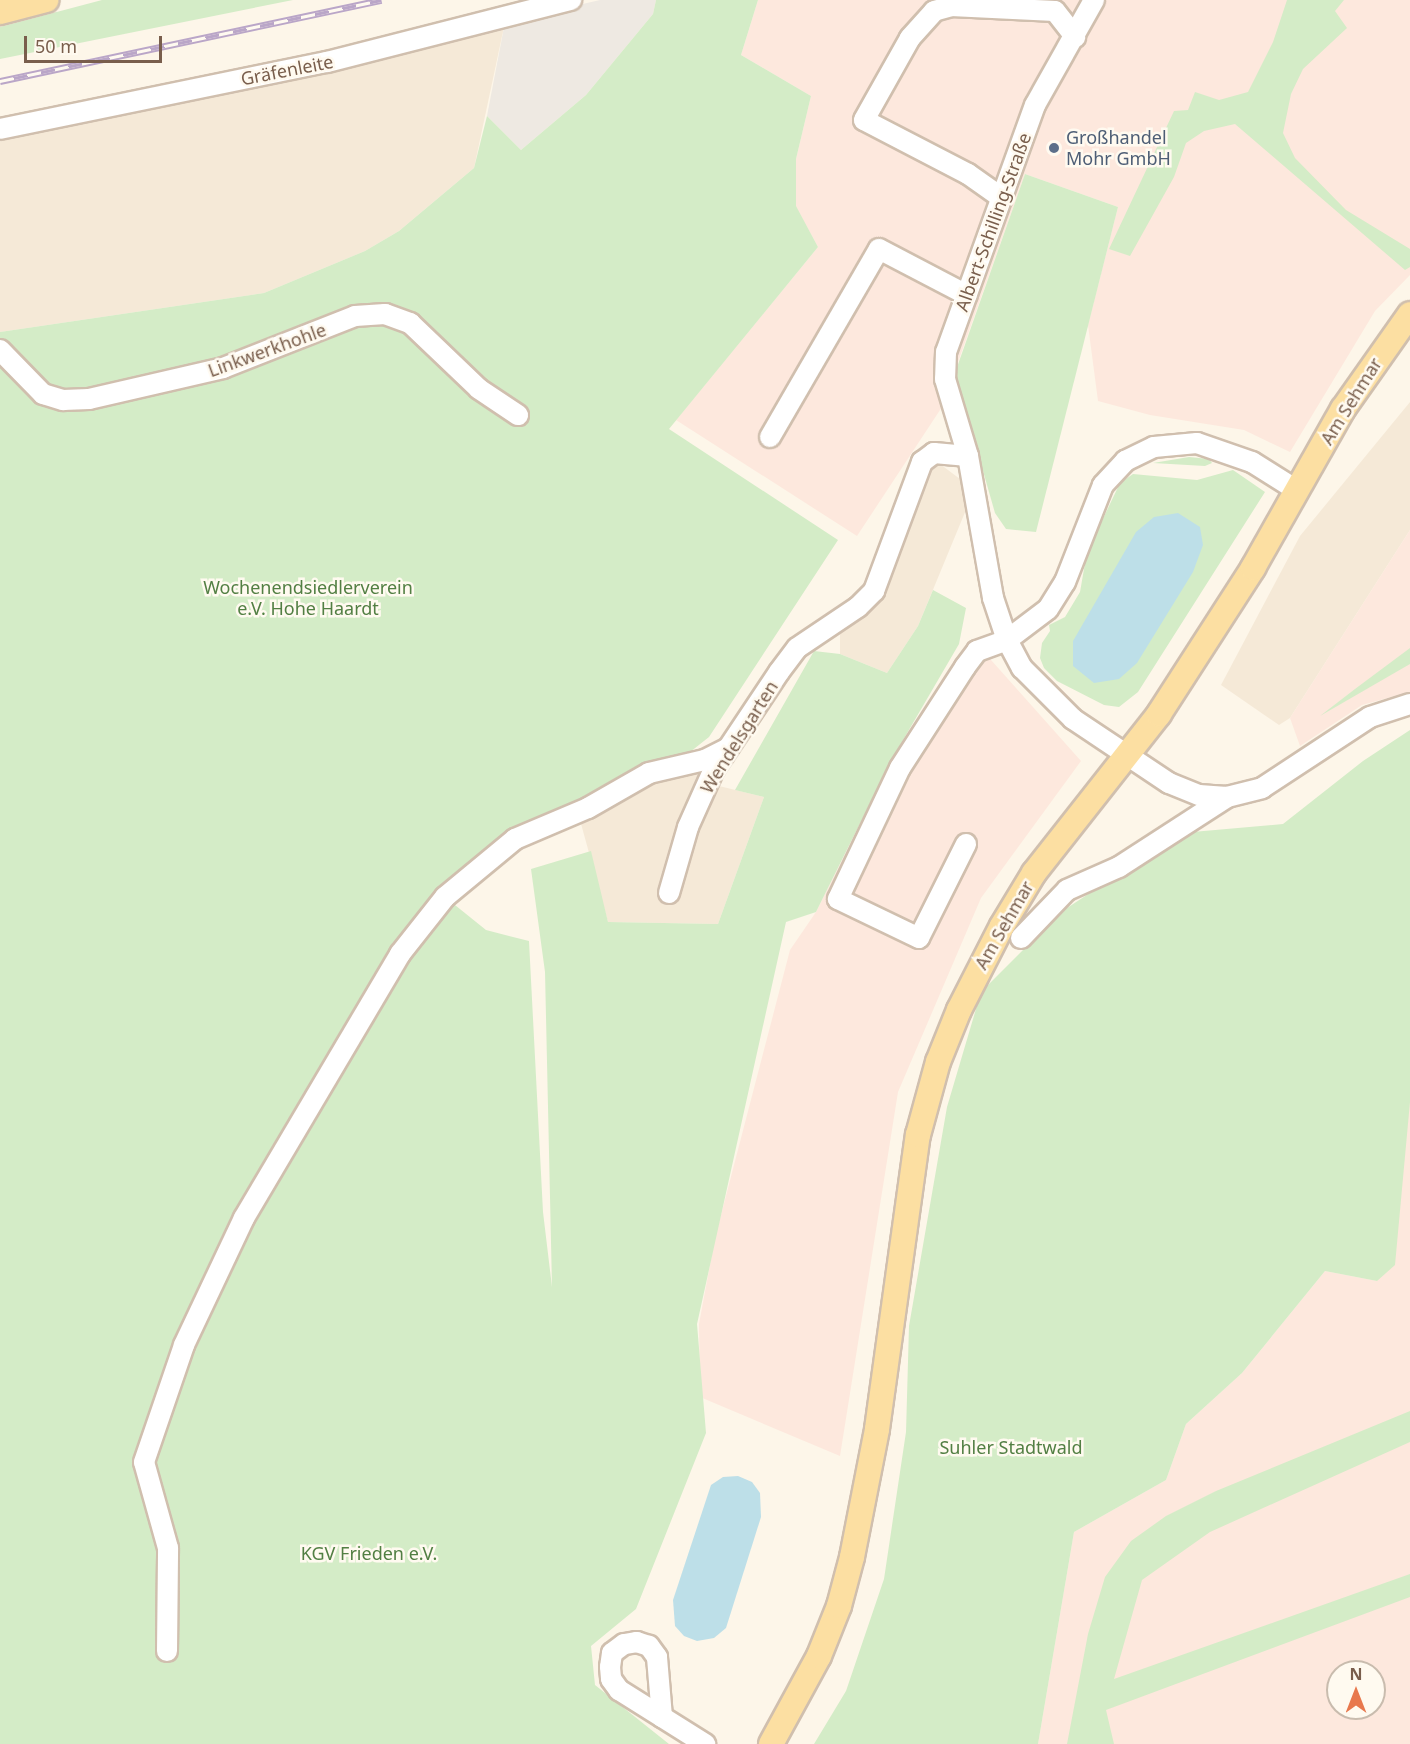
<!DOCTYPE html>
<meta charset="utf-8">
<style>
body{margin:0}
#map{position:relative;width:1410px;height:1744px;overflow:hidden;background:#fdf6e9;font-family:"Noto Sans",sans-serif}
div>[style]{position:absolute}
.residential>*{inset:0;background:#f5e9d7}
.commercial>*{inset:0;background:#fde8dd}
.industrial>*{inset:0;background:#eee9e2}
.green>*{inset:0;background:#d4ecc7}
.water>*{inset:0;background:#bddfe8}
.roads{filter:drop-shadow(2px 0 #d0bfae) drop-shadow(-2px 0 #d0bfae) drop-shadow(0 2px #d0bfae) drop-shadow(0 -2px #d0bfae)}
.minor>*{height:20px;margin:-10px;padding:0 10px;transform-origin:10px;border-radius:10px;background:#fff}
.major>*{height:24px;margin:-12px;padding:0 12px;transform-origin:12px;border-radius:12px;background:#fcdfa2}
.rail>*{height:7px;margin-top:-3.5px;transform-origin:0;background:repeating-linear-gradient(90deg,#fffaf0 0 14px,#baa6c8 0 28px);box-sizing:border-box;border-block:2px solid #baa6c8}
.dots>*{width:16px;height:16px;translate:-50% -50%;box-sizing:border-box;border:3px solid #fffaf0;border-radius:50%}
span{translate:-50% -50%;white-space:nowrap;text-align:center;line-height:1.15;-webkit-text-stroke:5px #fffaf0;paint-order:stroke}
.street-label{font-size:18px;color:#795e4c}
.service-label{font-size:18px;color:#4e5e75}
.left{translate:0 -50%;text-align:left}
.park-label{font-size:18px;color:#527f43}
.north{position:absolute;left:1326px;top:1660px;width:60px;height:60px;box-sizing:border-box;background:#fffaf0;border:2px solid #c9bcae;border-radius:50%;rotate:0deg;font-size:16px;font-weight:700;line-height:24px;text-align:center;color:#795e4c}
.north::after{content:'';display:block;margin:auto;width:21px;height:27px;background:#e8784d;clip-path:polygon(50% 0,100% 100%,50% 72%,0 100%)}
.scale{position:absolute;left:24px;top:36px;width:138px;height:27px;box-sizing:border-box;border:3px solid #795e4c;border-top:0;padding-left:8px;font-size:18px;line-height:21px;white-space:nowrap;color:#795e4c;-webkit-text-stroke:4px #fffaf0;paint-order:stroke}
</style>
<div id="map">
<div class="residential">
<div style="clip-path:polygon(505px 22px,474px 168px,399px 231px,365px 251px,264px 293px,0 332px,0 139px)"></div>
<div style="clip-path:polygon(1410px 402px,1410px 530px,1290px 718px,1279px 725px,1221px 685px,1300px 536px)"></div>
<div style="clip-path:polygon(932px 458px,964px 482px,968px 505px,918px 626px,887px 673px,840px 654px,840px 630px,876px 593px)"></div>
<div style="clip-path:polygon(705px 765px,715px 785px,764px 797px,718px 924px,608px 922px,580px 820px,662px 776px)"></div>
</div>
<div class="commercial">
<div style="clip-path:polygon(758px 0,1410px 0,1410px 275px,1375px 311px,1290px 452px,1244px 430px,1150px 415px,1098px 401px,1088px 325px,1118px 207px,1025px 174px,942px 407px,857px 536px,676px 420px,818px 247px,796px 207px,796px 159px,811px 96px,741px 55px)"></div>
<div style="clip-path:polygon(1410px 530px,1410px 692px,1362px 705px,1300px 746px,1290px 718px)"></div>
<div style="clip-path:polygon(975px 642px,1081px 761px,981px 898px,898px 1092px,840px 1456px,700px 1397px,699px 1324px,715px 1238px,790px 950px,816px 912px,895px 754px)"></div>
<div style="clip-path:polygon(evenodd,1410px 1095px,1410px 1744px,1038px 1744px,1074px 1532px,1166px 1480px,1186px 1424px,1242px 1373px,1325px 1271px,1377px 1281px,1410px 1095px,1338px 1672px,1374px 1672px,1374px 1708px,1338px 1708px,1338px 1672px)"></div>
</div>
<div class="industrial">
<div style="clip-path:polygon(600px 0,656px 0,653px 14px,586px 95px,521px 150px,487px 116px,505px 22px)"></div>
</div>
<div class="green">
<div style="clip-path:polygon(102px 0,293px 0,0 59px,0 27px)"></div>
<div style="clip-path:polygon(656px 0,758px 0,741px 55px,811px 96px,796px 159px,796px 206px,818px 247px,669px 429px,838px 540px,709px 737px,685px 756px,635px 767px,553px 814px,445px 897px,486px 930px,529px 941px,543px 1212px,552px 1287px,545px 972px,531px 869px,591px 851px,608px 922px,718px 924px,764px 797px,735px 790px,814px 651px,840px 654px,887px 673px,918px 626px,933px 590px,966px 608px,959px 644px,892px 759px,816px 912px,786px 922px,697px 1324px,706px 1433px,636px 1609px,591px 1646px,595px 1685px,669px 1744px,0 1744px,0 332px,264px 293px,365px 251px,399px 231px,474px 168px,487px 116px,521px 150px,586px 95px,653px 14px)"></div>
<div style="clip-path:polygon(1287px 0,1344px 0,1335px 11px,1347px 28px,1303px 69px,1291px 94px,1283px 133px,1295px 158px,1346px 210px,1410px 249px,1410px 267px,1405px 270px,1235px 124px,1204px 131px,1186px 143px,1174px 177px,1130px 256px,1109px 249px,1174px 111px,1188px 110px,1195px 92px,1219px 100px,1248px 92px,1273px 42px)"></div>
<div style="clip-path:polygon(1025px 174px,1118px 207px,1036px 532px,1006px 529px,995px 513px,955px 373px)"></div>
<div style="clip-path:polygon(1189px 457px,1209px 459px,1212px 463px,1205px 466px,1153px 463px)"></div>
<div style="clip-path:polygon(1233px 470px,1265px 492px,1138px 692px,1119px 707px,1104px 705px,1057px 681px,1044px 668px,1040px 658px,1042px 643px,1050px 631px,1049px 625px,1065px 617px,1080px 592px,1087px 552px,1120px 483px,1133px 474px,1197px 480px)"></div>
<div style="clip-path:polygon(1410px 648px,1410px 664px,1320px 716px,1355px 689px)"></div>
<div style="clip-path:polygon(1410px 730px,1410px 1102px,1395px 1265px,1377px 1281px,1325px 1271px,1242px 1373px,1186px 1424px,1166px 1480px,1074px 1532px,1038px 1744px,814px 1744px,846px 1691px,884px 1579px,906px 1432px,909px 1326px,947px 1107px,981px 992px,1061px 912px,1181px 833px,1283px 824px,1363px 761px)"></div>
<div style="clip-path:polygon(1410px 1411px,1410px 1442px,1210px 1532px,1142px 1580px,1114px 1679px,1410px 1574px,1410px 1597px,1106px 1710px,1114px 1744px,1067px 1744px,1088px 1634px,1105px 1577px,1131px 1541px,1166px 1516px,1216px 1491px)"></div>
</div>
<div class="water">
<div style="clip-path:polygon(1178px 513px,1200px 527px,1203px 545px,1193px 572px,1137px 663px,1119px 679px,1094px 683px,1073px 666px,1073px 641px,1136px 532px,1154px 517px)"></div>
<div style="clip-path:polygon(738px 1476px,752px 1482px,760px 1493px,761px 1517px,726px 1628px,714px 1638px,697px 1641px,684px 1636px,675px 1626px,673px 1600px,711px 1485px,723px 1477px)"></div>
</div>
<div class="roads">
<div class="minor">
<div style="left:1094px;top:0;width:120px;rotate:119.3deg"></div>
<div style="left:1035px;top:105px;width:263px;rotate:109.8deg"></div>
<div style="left:946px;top:352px;width:27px;rotate:92deg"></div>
<div style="left:945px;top:379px;width:80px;rotate:73.4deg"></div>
<div style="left:968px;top:456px;width:144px;rotate:80deg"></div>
<div style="left:993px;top:598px;width:44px;rotate:71.6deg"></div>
<div style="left:1007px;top:640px;width:32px;rotate:62deg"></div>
<div style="left:1022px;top:668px;width:72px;rotate:45deg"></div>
<div style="left:1073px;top:719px;width:115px;rotate:33.7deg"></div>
<div style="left:1169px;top:783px;width:32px;rotate:22deg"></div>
<div style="left:1199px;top:795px;width:28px;rotate:4deg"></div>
<div style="left:1227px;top:797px;width:36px;rotate:-14deg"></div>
<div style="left:1262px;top:788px;width:129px;rotate:-33.3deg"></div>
<div style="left:1370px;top:717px;width:42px;rotate:-18deg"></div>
<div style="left:0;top:129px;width:334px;rotate:-11.6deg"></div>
<div style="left:327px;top:62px;width:252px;rotate:-14.3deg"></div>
<div style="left:1002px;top:198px;width:42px;rotate:-144.8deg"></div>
<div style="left:968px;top:174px;width:117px;rotate:-152.6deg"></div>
<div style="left:864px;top:120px;width:94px;rotate:-60.7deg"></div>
<div style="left:910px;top:38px;width:36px;rotate:-48deg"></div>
<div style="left:934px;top:11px;width:18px;rotate:-16deg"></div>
<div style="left:951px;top:6px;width:104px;rotate:2.8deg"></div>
<div style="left:1055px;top:11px;width:33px;rotate:52deg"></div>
<div style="left:0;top:350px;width:62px;rotate:45.7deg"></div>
<div style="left:43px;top:394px;width:21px;rotate:17deg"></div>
<div style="left:63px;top:400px;width:26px;rotate:-2deg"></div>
<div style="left:89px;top:399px;width:138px;rotate:-13deg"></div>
<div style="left:223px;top:368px;width:142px;rotate:-21.5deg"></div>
<div style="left:355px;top:316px;width:30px;rotate:-4deg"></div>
<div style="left:385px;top:314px;width:27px;rotate:20deg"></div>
<div style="left:410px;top:323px;width:95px;rotate:43.7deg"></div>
<div style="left:479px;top:389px;width:47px;rotate:33.7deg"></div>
<div style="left:770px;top:437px;width:217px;rotate:-59.9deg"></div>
<div style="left:879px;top:249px;width:99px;rotate:27.6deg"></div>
<div style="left:966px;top:844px;width:105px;rotate:116.6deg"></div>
<div style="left:919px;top:938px;width:90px;rotate:-154.3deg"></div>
<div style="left:838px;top:899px;width:145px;rotate:-64.7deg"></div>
<div style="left:900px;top:768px;width:120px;rotate:-57.2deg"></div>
<div style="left:965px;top:667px;width:20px;rotate:-53deg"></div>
<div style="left:977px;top:651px;width:32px;rotate:-20deg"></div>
<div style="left:1007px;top:640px;width:51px;rotate:-37.1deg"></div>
<div style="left:1048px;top:609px;width:32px;rotate:-58deg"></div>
<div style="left:1065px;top:582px;width:104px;rotate:-68.6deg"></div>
<div style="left:1103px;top:485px;width:33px;rotate:-47deg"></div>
<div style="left:1125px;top:461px;width:32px;rotate:-26deg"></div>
<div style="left:1154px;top:447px;width:43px;rotate:-5.3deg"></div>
<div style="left:1197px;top:443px;width:58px;rotate:19.1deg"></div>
<div style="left:1252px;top:462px;width:54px;rotate:32.2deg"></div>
<div style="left:669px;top:893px;width:69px;rotate:-73.9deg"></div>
<div style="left:688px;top:827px;width:61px;rotate:-65.9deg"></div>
<div style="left:713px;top:771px;width:119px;rotate:-56.3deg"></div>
<div style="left:779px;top:672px;width:30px;rotate:-53deg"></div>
<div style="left:797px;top:648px;width:73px;rotate:-33.9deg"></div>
<div style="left:858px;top:607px;width:23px;rotate:-45deg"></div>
<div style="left:874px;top:591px;width:138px;rotate:-69.6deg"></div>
<div style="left:922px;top:462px;width:15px;rotate:-37deg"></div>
<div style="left:934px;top:453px;width:34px;rotate:5deg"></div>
<div style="left:1021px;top:938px;width:66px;rotate:-46.2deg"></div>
<div style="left:1067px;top:890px;width:57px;rotate:-23.9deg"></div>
<div style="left:1119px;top:867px;width:129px;rotate:-32.9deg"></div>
<div style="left:167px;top:1651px;width:103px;rotate:-89.4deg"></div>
<div style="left:168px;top:1548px;width:89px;rotate:-105.6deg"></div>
<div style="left:144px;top:1462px;width:124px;rotate:-71.1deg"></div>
<div style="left:184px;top:1345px;width:140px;rotate:-64.7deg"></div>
<div style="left:244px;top:1218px;width:307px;rotate:-59.4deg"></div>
<div style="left:400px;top:954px;width:73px;rotate:-51.7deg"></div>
<div style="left:445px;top:897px;width:91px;rotate:-39.6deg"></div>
<div style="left:515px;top:839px;width:79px;rotate:-23deg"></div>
<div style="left:588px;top:808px;width:70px;rotate:-29.8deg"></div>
<div style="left:649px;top:773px;width:57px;rotate:-13.1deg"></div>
<div style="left:705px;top:760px;width:25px;rotate:-27deg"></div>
<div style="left:662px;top:1717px;width:60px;rotate:-94.8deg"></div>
<div style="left:657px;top:1657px;width:14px;rotate:-126deg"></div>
<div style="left:649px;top:1646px;width:13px;rotate:-162deg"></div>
<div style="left:637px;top:1642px;width:13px;rotate:171deg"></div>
<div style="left:624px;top:1644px;width:15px;rotate:143deg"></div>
<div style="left:612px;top:1653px;width:14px;rotate:98deg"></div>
<div style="left:610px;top:1667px;width:12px;rotate:85deg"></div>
<div style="left:611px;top:1679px;width:14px;rotate:54deg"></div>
<div style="left:619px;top:1690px;width:102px;rotate:32.1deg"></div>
</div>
<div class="major">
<div style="left:0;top:12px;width:48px;rotate:-14.6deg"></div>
<div style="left:771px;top:1744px;width:100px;rotate:-61.4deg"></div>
<div style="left:819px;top:1656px;width:54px;rotate:-68.2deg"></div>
<div style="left:839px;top:1606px;width:51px;rotate:-75.1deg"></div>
<div style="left:852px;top:1557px;width:130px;rotate:-78.9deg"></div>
<div style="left:877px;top:1429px;width:297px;rotate:-82.1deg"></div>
<div style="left:918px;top:1135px;width:76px;rotate:-74.7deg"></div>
<div style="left:938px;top:1062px;width:56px;rotate:-68deg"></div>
<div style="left:959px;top:1010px;width:94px;rotate:-62.9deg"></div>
<div style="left:1002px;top:926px;width:62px;rotate:-58.9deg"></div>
<div style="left:1034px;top:873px;width:202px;rotate:-51.8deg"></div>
<div style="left:1159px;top:714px;width:174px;rotate:-57.2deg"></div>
<div style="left:1253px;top:568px;width:183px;rotate:-60.5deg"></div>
<div style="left:1343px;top:409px;width:116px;rotate:-54.8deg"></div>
</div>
</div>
<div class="rail">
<div style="left:0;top:81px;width:390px;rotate:-12deg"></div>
</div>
<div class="dots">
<div style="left:1054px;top:148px;background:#5c6f8a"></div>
</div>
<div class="street-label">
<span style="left:287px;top:70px;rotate:-11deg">Gräfenleite</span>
<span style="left:993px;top:222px;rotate:-70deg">Albert-Schilling-Straße</span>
<span style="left:267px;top:350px;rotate:-20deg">Linkwerkhohle</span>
<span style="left:1351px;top:401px;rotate:-58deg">Am Sehmar</span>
<span style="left:739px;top:737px;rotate:-58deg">Wendelsgarten</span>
<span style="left:1004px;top:925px;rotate:-60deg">Am Sehmar</span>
</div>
<div class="service-label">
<span class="left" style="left:1066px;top:148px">Großhandel<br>Mohr GmbH</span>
</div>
<div class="park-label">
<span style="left:308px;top:598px">Wochenendsiedlerverein<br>e.V. Hohe Haardt</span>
<span style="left:1011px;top:1447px">Suhler Stadtwald</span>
<span style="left:369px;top:1553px">KGV Frieden e.V.</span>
</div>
<div class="north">N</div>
<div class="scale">50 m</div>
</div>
